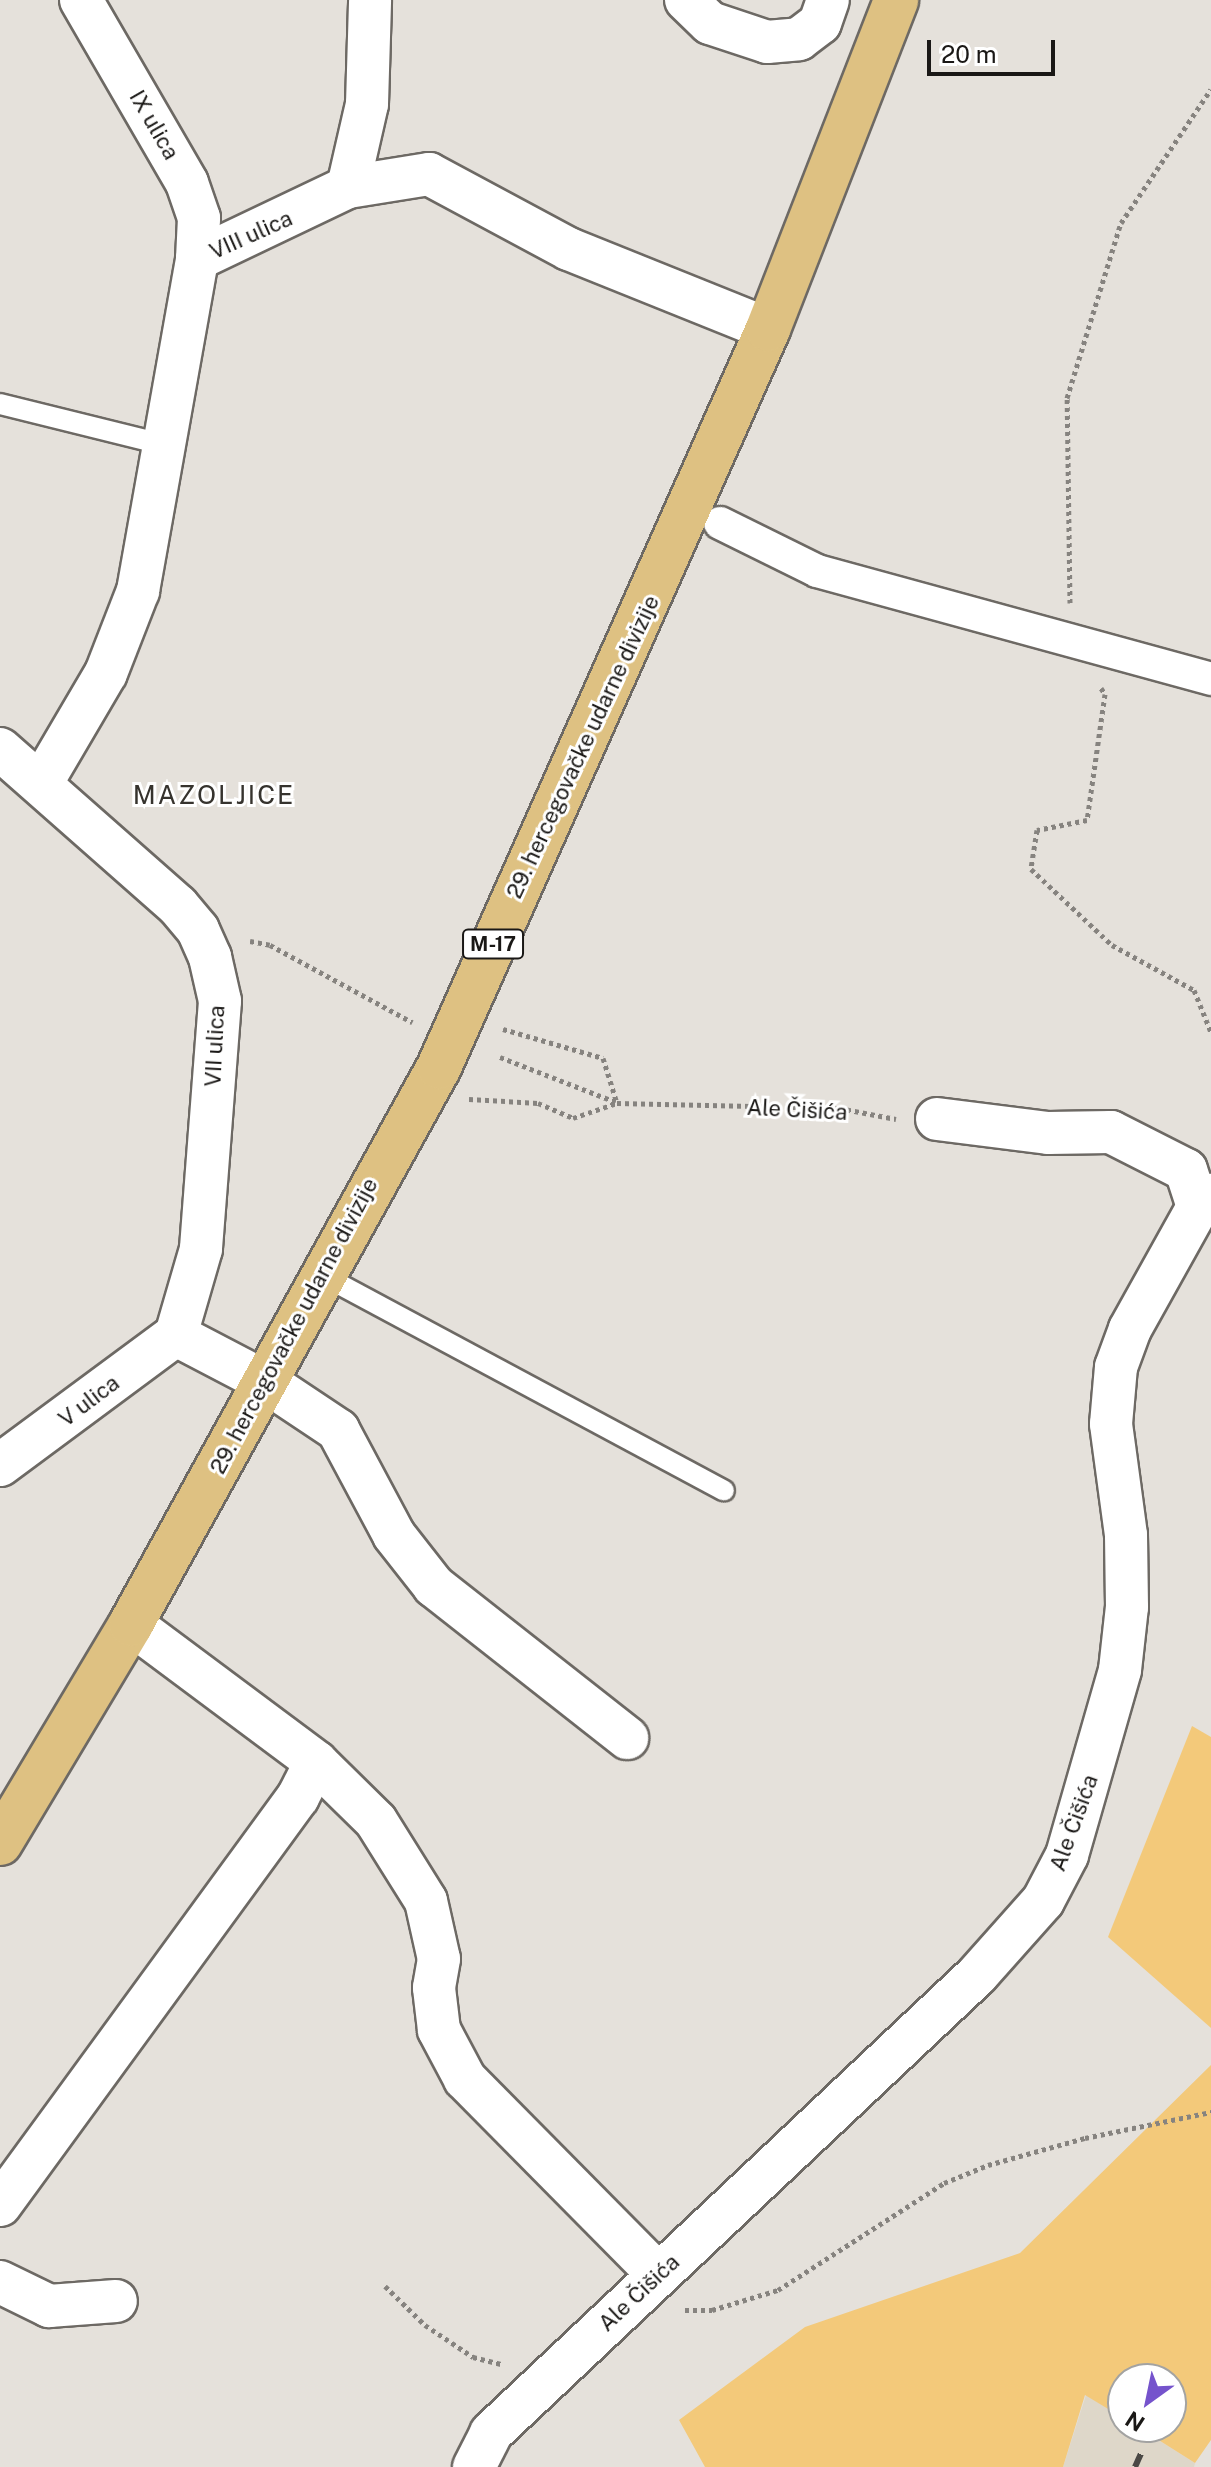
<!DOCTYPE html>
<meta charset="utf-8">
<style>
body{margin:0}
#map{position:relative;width:1211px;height:2467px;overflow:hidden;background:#e5e1db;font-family:"Public Sans",sans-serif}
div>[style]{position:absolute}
.built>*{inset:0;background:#ded7c9}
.green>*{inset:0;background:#f3c97a}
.path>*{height:5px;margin-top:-2.5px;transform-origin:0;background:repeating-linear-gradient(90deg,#86837f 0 4px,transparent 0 8px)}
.roads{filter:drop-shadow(2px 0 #6d6964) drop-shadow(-2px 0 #6d6964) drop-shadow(0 2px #6d6964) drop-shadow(0 -2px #6d6964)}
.service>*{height:20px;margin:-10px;padding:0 10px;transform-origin:10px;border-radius:10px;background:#fff}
.pedestrian>*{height:32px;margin:-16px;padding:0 16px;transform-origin:16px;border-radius:16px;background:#fff}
.minor>*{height:42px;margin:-21px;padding:0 21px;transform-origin:21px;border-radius:21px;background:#fff}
.primary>*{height:44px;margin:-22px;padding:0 22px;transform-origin:22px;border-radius:22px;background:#dec182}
.rail>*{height:6px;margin-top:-3px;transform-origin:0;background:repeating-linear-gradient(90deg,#4a4845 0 14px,transparent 0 28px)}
span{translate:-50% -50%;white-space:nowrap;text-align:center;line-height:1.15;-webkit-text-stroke:6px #fff;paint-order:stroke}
.shield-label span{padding:2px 6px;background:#fff;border:2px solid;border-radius:6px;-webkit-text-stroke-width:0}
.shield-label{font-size:20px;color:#1a1816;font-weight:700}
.street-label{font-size:22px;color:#1a1816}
.quarter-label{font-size:26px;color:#36332e;letter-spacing:2px}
.north{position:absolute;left:1107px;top:2363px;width:80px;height:80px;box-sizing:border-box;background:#fff;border:2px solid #a3a3a2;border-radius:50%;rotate:213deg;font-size:22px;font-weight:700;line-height:32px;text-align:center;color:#1a1816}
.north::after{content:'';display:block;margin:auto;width:28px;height:36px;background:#7553cc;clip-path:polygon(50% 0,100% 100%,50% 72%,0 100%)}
.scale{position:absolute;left:927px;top:40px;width:128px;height:36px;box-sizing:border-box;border:4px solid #1a1816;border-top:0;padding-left:10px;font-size:24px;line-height:28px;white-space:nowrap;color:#1a1816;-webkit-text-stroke:6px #fff;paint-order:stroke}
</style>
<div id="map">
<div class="built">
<div style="clip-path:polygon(1086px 2395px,1123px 2418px,1123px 2427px,1138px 2427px,1195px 2463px,1194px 2467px,1063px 2467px)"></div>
</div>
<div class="green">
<div style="clip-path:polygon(1192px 1726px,1211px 1737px,1211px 2028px,1108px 1937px)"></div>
<div style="clip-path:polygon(1211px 2065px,1211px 2440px,1195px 2463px,1138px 2427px,1171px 2427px,1171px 2379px,1123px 2379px,1123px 2418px,1085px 2395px,1063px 2467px,705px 2467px,679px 2420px,805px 2327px,1020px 2253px)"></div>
</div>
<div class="path">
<div style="left:1070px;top:603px;width:205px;rotate:-90.8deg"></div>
<div style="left:1067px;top:398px;width:183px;rotate:-72.9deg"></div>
<div style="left:1121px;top:223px;width:161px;rotate:-56.1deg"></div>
<div style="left:1101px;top:688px;width:7px;rotate:56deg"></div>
<div style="left:1105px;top:694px;width:127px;rotate:98.1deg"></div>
<div style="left:1087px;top:820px;width:51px;rotate:168.7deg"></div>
<div style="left:1037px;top:830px;width:39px;rotate:99deg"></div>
<div style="left:1031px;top:869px;width:111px;rotate:43.2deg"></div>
<div style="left:1112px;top:945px;width:94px;rotate:28.8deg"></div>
<div style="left:1194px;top:990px;width:45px;rotate:68deg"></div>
<div style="left:250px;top:941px;width:20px;rotate:11deg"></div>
<div style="left:270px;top:945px;width:162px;rotate:28.5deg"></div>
<div style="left:503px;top:1029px;width:104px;rotate:16.2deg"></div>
<div style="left:603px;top:1058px;width:47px;rotate:72.7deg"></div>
<div style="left:500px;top:1057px;width:124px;rotate:21.2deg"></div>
<div style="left:469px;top:1099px;width:69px;rotate:3.3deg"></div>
<div style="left:538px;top:1103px;width:38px;rotate:23deg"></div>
<div style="left:573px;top:1118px;width:46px;rotate:-18.8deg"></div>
<div style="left:617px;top:1103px;width:222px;rotate:1.3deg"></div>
<div style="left:839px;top:1108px;width:58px;rotate:10.9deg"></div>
<div style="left:385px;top:2286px;width:56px;rotate:44.3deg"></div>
<div style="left:425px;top:2325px;width:58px;rotate:33.7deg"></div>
<div style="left:473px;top:2357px;width:30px;rotate:14deg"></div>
<div style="left:685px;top:2310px;width:27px"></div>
<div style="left:712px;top:2310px;width:69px;rotate:-16.9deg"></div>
<div style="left:778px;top:2290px;width:197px;rotate:-32.8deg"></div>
<div style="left:944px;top:2183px;width:48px;rotate:-22.2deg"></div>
<div style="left:988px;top:2165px;width:101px;rotate:-15.6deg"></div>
<div style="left:1085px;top:2138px;width:129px;rotate:-11.7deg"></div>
</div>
<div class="roads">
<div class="service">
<div style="left:0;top:404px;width:171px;rotate:13.9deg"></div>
<div style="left:322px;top:1275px;width:456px;rotate:28.2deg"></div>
</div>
<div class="pedestrian">
<div style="left:720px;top:523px;width:108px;rotate:26.3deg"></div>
<div style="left:817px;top:571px;width:409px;rotate:15.3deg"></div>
</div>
<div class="minor">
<div style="left:81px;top:0;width:211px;rotate:59.9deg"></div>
<div style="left:187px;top:183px;width:37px;rotate:71deg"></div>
<div style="left:199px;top:218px;width:41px;rotate:92.8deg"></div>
<div style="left:686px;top:0;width:33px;rotate:44deg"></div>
<div style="left:710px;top:23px;width:60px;rotate:18.4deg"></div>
<div style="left:767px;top:42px;width:32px;rotate:-5deg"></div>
<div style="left:799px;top:39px;width:26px;rotate:-37deg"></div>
<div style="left:820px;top:23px;width:24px;rotate:-71deg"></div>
<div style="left:348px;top:187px;width:85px;rotate:-77.1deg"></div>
<div style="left:367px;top:104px;width:104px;rotate:-88.3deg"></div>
<div style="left:0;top:749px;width:237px;rotate:41.4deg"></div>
<div style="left:178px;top:906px;width:31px;rotate:50deg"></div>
<div style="left:198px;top:930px;width:30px;rotate:66deg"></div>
<div style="left:210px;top:957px;width:45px;rotate:77.2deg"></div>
<div style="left:220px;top:1001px;width:249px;rotate:94.4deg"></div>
<div style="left:201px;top:1249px;width:90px;rotate:106.2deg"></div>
<div style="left:42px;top:782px;width:126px;rotate:-59.6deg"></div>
<div style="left:106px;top:673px;width:88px;rotate:-68.7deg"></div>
<div style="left:138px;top:591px;width:337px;rotate:-79.9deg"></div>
<div style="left:197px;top:259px;width:167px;rotate:-25.5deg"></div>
<div style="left:348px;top:187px;width:82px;rotate:-9.1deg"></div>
<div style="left:429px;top:174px;width:159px;rotate:28.2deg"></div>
<div style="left:569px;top:249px;width:214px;rotate:21.9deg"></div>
<div style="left:937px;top:1119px;width:112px;rotate:7.2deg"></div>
<div style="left:1048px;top:1133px;width:63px;rotate:-0.9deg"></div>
<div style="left:1111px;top:1132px;width:84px;rotate:26.9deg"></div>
<div style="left:1186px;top:1170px;width:39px;rotate:72deg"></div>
<div style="left:176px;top:1335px;width:102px;rotate:27.6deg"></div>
<div style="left:266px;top:1382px;width:87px;rotate:33.7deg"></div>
<div style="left:338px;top:1430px;width:119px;rotate:61.9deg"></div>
<div style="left:394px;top:1535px;width:65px;rotate:51.9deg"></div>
<div style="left:434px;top:1586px;width:246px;rotate:38.2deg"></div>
<div style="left:0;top:1465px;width:219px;rotate:-36.5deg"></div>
<div style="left:131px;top:1624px;width:231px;rotate:36.7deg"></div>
<div style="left:316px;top:1762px;width:84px;rotate:44.5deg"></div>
<div style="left:376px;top:1821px;width:94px;rotate:58deg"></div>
<div style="left:426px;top:1901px;width:59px;rotate:77.4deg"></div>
<div style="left:439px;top:1959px;width:29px;rotate:100deg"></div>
<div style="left:434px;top:1988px;width:42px;rotate:83.2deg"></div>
<div style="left:439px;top:2030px;width:55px;rotate:62deg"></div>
<div style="left:465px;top:2079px;width:274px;rotate:45.3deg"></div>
<div style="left:0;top:2205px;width:505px;rotate:-53.86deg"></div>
<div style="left:298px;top:1797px;width:39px;rotate:-63deg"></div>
<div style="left:0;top:2282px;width:55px;rotate:26.1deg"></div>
<div style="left:49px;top:2306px;width:67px;rotate:-4.3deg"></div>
<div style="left:474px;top:2467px;width:38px;rotate:-63deg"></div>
<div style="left:491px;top:2433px;width:668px;rotate:-43.3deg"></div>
<div style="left:977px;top:1975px;width:99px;rotate:-48.3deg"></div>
<div style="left:1043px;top:1901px;width:52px;rotate:-62.4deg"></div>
<div style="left:1067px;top:1855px;width:192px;rotate:-74deg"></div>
<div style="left:1120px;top:1670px;width:63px;rotate:-83.7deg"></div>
<div style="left:1127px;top:1607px;width:72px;rotate:-90.8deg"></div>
<div style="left:1126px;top:1535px;width:112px;rotate:-97.7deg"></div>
<div style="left:1111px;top:1424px;width:57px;rotate:-85deg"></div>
<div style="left:1116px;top:1367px;width:40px;rotate:-69.8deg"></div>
<div style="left:1130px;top:1329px;width:140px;rotate:-60.9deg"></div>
<div style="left:1198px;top:1207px;width:18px;rotate:-43deg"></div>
</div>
<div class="primary">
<div style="left:0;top:1843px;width:255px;rotate:-59.1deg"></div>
<div style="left:131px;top:1624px;width:636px;rotate:-61.06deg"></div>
<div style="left:439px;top:1067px;width:808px;rotate:-65.97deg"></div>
<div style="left:768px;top:329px;width:353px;rotate:-68.7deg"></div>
</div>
</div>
<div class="rail">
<div style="left:1135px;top:2467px;width:37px;rotate:-66deg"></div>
</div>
<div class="shield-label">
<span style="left:493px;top:944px">M-17</span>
</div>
<div class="street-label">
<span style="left:154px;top:125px;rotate:60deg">IX ulica</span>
<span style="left:251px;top:235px;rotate:-24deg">VIII ulica</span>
<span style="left:583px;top:747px;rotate:-65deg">29. hercegovačke udarne divizije</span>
<span style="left:215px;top:1046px;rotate:-87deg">VII ulica</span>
<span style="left:797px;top:1110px;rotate:3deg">Ale Čišića</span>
<span style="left:294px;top:1326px;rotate:-62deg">29. hercegovačke udarne divizije</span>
<span style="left:89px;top:1401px;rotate:-37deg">V ulica</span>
<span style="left:1074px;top:1823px;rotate:-70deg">Ale Čišića</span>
<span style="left:639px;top:2293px;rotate:-43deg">Ale Čišića</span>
</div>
<div class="quarter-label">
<span style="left:214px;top:795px">MAZOLJICE</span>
</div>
<div class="north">N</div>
<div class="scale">20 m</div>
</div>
